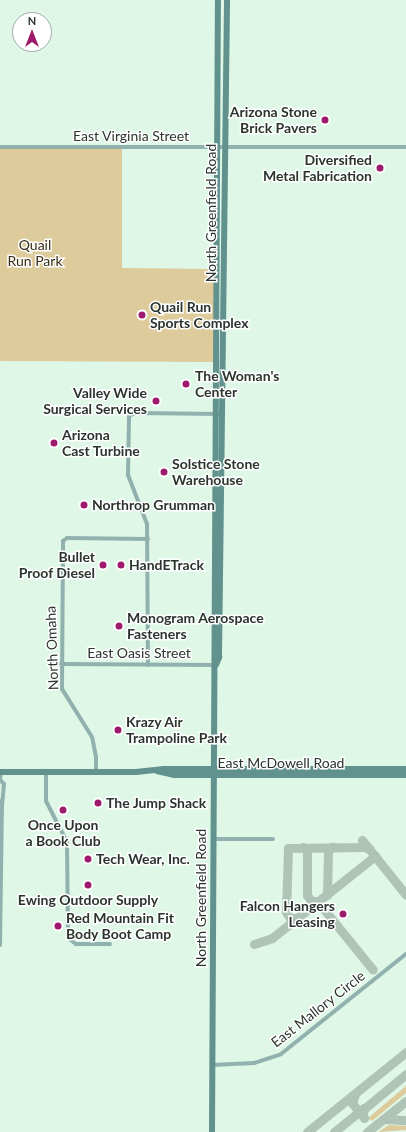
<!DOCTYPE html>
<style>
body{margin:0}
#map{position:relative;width:406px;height:1132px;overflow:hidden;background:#dff7e7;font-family:Lato,sans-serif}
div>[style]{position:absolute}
.green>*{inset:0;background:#ddcb9c}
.taxiway>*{height:9px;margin:-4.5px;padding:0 4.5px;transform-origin:4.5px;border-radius:4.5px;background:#afc3b6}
.street>*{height:4px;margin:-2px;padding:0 2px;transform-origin:2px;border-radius:2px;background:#91b1ae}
.secondary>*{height:5.5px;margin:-2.75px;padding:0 2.75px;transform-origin:2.75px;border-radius:2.75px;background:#61928e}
.dots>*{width:11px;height:11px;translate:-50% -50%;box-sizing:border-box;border:2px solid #fff;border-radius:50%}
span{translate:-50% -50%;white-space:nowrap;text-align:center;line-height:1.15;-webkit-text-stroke:3px #fff;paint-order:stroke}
.poi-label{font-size:14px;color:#2b342e;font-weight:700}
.right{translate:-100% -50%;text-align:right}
.left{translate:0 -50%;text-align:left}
.street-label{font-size:14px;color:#2b342e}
.park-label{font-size:14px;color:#362d12}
.north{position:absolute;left:12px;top:12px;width:40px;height:40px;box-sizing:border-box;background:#fff;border:1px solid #aaaeab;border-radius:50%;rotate:0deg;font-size:11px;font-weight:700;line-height:16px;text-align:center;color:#2b342e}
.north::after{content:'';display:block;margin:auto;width:14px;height:18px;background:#9e1a6c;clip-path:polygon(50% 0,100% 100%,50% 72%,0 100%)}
</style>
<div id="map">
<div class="green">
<div style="clip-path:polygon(0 147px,122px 147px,122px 268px,216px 269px,216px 362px,0 361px)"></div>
<div style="clip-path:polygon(406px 1086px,406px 1093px,372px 1121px,368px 1118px)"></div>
<div style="clip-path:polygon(389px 1125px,406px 1126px,406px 1130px,378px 1132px)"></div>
</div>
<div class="taxiway">
<div style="left:362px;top:840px;width:70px;rotate:51.3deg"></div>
<div style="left:303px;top:847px;width:5px;rotate:37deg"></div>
<div style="left:307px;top:850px;width:45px;rotate:90deg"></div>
<div style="left:307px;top:895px;width:7px;rotate:56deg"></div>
<div style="left:311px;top:901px;width:8px"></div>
<div style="left:327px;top:895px;width:44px;rotate:-88.7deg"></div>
<div style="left:328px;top:851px;width:6px;rotate:-45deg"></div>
<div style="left:318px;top:902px;width:87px;rotate:51deg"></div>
<div style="left:298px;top:918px;width:8px;rotate:180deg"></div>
<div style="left:290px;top:918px;width:7px;rotate:-124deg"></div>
<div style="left:286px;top:912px;width:64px;rotate:-88.2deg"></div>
<div style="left:288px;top:848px;width:76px;rotate:-0.8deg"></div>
<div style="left:364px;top:847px;width:6px;rotate:18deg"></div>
<div style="left:254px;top:944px;width:19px;rotate:-18deg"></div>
<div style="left:272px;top:938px;width:132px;rotate:-38.5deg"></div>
<div style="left:355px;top:1094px;width:9px;rotate:108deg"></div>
<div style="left:352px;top:1103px;width:19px;rotate:51deg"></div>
<div style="left:364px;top:1118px;width:5px;rotate:-112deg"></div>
<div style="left:362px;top:1113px;width:6px;rotate:-59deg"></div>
<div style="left:365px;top:1108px;width:53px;rotate:-39.7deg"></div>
<div style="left:384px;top:1119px;width:22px;rotate:3deg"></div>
<div style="left:307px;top:1132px;width:127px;rotate:-38.9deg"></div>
<div style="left:334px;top:1132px;width:38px;rotate:-39deg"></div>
<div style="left:367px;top:1132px;width:50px;rotate:-38.5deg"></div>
</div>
<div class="street">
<div style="left:0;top:147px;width:406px"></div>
<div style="left:61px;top:664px;width:155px;rotate:0.4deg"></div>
<div style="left:148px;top:665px;width:141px;rotate:-90.4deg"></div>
<div style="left:147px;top:524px;width:53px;rotate:-111.2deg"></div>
<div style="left:128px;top:475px;width:59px;rotate:-89deg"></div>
<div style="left:129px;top:416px;width:7px;rotate:-27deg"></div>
<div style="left:135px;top:413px;width:86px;rotate:0.7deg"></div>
<div style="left:46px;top:772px;width:29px;rotate:90deg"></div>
<div style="left:46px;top:801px;width:46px;rotate:62.9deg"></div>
<div style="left:67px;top:842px;width:96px;rotate:89.4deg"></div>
<div style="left:68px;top:938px;width:10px;rotate:37deg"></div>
<div style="left:76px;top:944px;width:34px"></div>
<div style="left:96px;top:772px;width:15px;rotate:-90deg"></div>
<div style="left:96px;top:757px;width:20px;rotate:-101deg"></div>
<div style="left:92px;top:737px;width:57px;rotate:-122deg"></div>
<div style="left:62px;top:689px;width:148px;rotate:-89.6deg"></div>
<div style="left:63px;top:541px;width:5px;rotate:-37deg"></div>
<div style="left:67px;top:538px;width:81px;rotate:0.7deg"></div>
<div style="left:0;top:801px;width:5px;rotate:68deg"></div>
<div style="left:2px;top:806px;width:22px;rotate:-85deg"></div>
<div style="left:4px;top:784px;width:6px;rotate:-135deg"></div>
<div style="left:0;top:780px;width:8px;rotate:-83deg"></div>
<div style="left:213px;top:839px;width:60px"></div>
<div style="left:0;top:945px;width:139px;rotate:-89.2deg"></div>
<div style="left:212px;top:1065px;width:42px;rotate:-2.7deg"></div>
<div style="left:254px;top:1063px;width:28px;rotate:-18deg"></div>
<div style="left:281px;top:1054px;width:160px;rotate:-38.7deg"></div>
</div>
<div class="secondary">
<div style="left:216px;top:665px;width:8px;rotate:-67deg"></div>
<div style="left:219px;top:658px;width:658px;rotate:-89.3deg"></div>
<div style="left:157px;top:771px;width:18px;rotate:13deg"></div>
<div style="left:175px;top:775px;width:231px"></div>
<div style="left:0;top:772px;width:136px"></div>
<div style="left:136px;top:772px;width:28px;rotate:-6deg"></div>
<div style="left:164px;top:769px;width:242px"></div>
<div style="left:212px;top:1132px;width:1132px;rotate:-89.7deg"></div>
</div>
<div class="dots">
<div style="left:325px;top:120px;background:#9e1a6c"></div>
<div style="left:380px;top:168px;background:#9e1a6c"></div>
<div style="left:142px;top:315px;background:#9e1a6c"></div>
<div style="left:186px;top:384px;background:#9e1a6c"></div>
<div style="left:156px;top:401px;background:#9e1a6c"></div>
<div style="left:54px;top:443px;background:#9e1a6c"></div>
<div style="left:164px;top:472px;background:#9e1a6c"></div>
<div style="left:84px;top:505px;background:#9e1a6c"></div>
<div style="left:103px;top:565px;background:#9e1a6c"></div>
<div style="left:121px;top:565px;background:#9e1a6c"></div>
<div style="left:119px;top:626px;background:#9e1a6c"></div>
<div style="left:118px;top:730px;background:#9e1a6c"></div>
<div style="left:98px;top:803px;background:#9e1a6c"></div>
<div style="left:63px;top:810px;background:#9e1a6c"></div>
<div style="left:88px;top:859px;background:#9e1a6c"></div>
<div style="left:88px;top:885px;background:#9e1a6c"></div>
<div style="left:343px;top:914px;background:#9e1a6c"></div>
<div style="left:58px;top:926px;background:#9e1a6c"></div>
</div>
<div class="poi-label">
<span class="right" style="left:317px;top:120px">Arizona Stone<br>Brick Pavers</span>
<span class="right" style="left:372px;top:168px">Diversified<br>Metal Fabrication</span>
<span class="left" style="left:150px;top:315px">Quail Run<br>Sports Complex</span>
<span class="left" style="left:195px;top:384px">The Woman's<br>Center</span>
<span class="right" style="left:147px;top:401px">Valley Wide<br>Surgical Services</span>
<span class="left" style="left:62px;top:443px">Arizona<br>Cast Turbine</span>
<span class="left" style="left:172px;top:472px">Solstice Stone<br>Warehouse</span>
<span class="left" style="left:92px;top:505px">Northrop Grumman</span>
<span class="right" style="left:95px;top:565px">Bullet<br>Proof Diesel</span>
<span class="left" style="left:129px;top:565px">HandETrack</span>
<span class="left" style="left:127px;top:626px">Monogram Aerospace<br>Fasteners</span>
<span class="left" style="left:126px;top:730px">Krazy Air<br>Trampoline Park</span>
<span class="left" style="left:106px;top:803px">The Jump Shack</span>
<span style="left:63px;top:833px">Once Upon<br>a Book Club</span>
<span class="left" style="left:96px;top:859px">Tech Wear, Inc.</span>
<span style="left:88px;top:900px">Ewing Outdoor Supply</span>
<span class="right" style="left:335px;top:914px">Falcon Hangers<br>Leasing</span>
<span class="left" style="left:66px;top:926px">Red Mountain Fit<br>Body Boot Camp</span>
</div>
<div class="street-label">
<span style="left:131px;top:136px">East Virginia Street</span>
<span style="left:211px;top:213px;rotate:-90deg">North Greenfield Road</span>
<span style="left:52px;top:648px;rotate:-92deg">North Omaha</span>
<span style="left:139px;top:653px">East Oasis Street</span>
<span style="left:281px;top:763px">East McDowell Road</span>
<span style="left:201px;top:898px;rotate:-90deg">North Greenfield Road</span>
<span style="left:318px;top:1009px;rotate:-38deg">East Mallory Circle</span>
</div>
<div class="park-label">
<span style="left:35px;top:253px">Quail<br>Run Park</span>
</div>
<div class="north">N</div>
</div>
